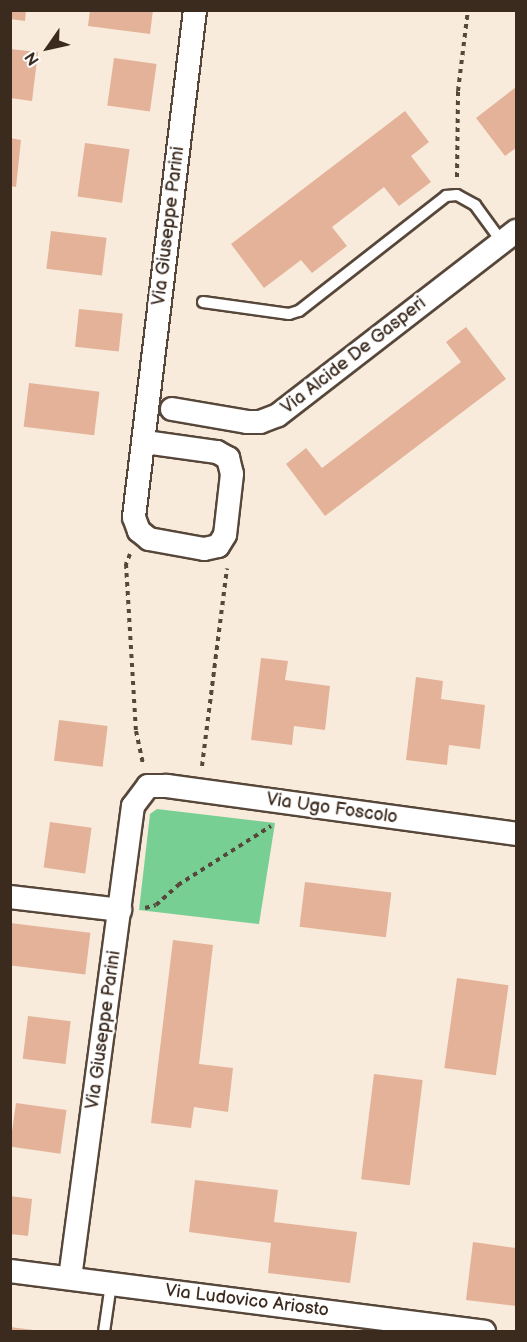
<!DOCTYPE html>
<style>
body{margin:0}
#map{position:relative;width:527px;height:1342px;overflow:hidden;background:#f8ebdb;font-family:"Balsamiq Sans",sans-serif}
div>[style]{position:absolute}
.green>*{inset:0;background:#78cf93}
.building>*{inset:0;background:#e4b299;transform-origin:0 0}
.path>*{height:4px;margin-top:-2px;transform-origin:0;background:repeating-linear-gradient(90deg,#57473a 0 4.5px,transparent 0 9px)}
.roads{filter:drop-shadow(2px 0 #57473a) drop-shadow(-2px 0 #57473a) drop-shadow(0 2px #57473a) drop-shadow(0 -2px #57473a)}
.lane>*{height:10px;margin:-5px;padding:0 5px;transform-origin:5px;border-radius:5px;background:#fff}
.street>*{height:22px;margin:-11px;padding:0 11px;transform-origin:11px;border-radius:11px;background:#fff}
span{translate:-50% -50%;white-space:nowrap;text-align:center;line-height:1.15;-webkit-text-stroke:5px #fff;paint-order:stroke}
.street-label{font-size:18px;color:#3b2a1e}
.frame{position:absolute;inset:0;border:12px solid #3b2a1e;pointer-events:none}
.north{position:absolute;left:18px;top:18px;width:60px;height:60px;-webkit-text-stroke:4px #fff;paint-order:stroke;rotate:236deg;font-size:16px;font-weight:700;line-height:24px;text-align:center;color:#3b2a1e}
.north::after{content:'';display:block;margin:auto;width:21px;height:27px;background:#3b2a1e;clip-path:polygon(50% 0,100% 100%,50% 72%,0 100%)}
</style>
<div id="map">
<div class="green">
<div style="clip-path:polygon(157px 809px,275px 823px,259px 924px,139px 910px,150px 814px)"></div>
</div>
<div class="building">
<div style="clip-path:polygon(10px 10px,26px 10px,25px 21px,10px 19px)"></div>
<div style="clip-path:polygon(90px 10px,153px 10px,150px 34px,88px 26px)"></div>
<div style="clip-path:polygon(10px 49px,38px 52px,32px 101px,10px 98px)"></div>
<div style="left:114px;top:58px;width:43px;height:48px;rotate:8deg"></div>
<div style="clip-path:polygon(516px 87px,516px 148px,505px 156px,476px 118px)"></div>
<div style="clip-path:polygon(405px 111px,429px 142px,411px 156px,431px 182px,399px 206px,384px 187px,332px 227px,347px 246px,312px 273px,301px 260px,264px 288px,231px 244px)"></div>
<div style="clip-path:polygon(10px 138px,21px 140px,16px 187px,10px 186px)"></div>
<div style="left:85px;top:143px;width:45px;height:54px;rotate:8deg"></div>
<div style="left:51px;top:231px;width:56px;height:38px;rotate:7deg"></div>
<div style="left:79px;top:309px;width:44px;height:38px;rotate:6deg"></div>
<div style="clip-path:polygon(466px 327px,506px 379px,325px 516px,286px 464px,306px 448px,322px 468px,461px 362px,446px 342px)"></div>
<div style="left:29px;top:383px;width:71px;height:44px;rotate:7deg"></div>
<div style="clip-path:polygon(261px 658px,288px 661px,285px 680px,330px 686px,325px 730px,294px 726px,292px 745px,251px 740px)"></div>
<div style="clip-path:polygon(416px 677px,443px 681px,441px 699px,485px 705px,480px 749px,449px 745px,447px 765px,406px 760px)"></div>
<div style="left:59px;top:720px;width:49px;height:41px;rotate:7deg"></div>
<div style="left:50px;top:822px;width:42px;height:46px;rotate:8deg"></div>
<div style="left:305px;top:882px;width:87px;height:45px;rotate:7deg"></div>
<div style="left:10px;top:923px;width:81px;height:42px;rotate:7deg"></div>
<div style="clip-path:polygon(173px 940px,213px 945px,199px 1064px,233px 1068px,228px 1112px,194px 1107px,191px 1128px,151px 1123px)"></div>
<div style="left:457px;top:978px;width:52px;height:91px;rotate:8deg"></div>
<div style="left:28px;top:1016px;width:43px;height:43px;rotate:7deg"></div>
<div style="left:374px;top:1074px;width:49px;height:106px;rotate:7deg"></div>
<div style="left:16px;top:1103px;width:51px;height:44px;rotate:8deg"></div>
<div style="clip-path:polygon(195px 1180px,278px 1190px,274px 1222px,357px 1232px,350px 1283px,268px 1273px,271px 1243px,189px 1232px)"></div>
<div style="clip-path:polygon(10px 1196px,32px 1199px,28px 1236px,10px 1234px)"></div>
<div style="clip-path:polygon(473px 1242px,516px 1248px,516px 1306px,466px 1300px)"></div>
<div style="clip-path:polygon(10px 1327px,34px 1330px,34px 1332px,10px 1332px)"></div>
</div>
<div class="path">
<div style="left:457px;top:177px;width:86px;rotate:-89.3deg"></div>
<div style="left:458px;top:91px;width:82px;rotate:-83deg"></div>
<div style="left:130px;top:554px;width:11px;rotate:112deg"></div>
<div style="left:126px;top:564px;width:167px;rotate:86.6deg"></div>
<div style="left:136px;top:731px;width:33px;rotate:78deg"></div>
<div style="left:202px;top:766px;width:199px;rotate:-82.8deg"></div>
<div style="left:145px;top:908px;width:11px;rotate:-15deg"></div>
<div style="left:156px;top:905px;width:30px;rotate:-42deg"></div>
<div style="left:178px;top:885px;width:110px;rotate:-32.4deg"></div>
</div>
<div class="roads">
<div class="lane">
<div style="left:203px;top:302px;width:87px;rotate:7.9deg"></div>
<div style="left:289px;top:314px;width:10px;rotate:-17deg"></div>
<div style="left:299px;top:311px;width:187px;rotate:-38deg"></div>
<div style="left:446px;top:196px;width:11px;rotate:-5deg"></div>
<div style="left:457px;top:195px;width:21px;rotate:29deg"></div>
<div style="left:475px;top:205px;width:46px;rotate:53.9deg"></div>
<div style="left:104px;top:1332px;width:49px;rotate:-81.7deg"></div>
</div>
<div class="street">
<div style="left:172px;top:409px;width:76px;rotate:9.8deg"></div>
<div style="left:247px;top:422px;width:13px"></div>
<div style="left:260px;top:422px;width:19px;rotate:-21deg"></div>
<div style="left:278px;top:415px;width:301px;rotate:-37.7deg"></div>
<div style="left:145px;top:442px;width:73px;rotate:7.9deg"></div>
<div style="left:217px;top:452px;width:13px;rotate:29deg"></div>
<div style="left:228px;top:458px;width:16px;rotate:76deg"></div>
<div style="left:232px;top:474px;width:61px;rotate:96.5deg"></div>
<div style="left:225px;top:535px;width:13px;rotate:122deg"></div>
<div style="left:218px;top:546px;width:14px;rotate:168deg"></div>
<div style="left:204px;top:549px;width:56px;rotate:-169.7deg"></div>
<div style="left:149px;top:539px;width:13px;rotate:-141deg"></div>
<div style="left:139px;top:531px;width:15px;rotate:-110deg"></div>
<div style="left:134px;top:517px;width:511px;rotate:-83.14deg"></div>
<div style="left:10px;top:897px;width:111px;rotate:6.7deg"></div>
<div style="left:10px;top:1271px;width:478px;rotate:7.3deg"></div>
<div style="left:70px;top:1278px;width:476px;rotate:-82.4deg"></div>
<div style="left:133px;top:806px;width:25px;rotate:-53deg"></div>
<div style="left:148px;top:786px;width:19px"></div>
<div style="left:167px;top:786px;width:352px;rotate:7.8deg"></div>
</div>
</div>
<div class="street-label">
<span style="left:169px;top:226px;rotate:-83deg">Via Giuseppe Parini</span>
<span style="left:354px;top:356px;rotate:-38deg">Via Alcide De Gasperi</span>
<span style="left:332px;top:809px;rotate:8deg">Via Ugo Foscolo</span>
<span style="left:104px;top:1030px;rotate:-82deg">Via Giuseppe Parini</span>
<span style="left:247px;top:1301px;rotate:7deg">Via Ludovico Ariosto</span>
</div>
<div class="frame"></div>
<div class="north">N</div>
</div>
